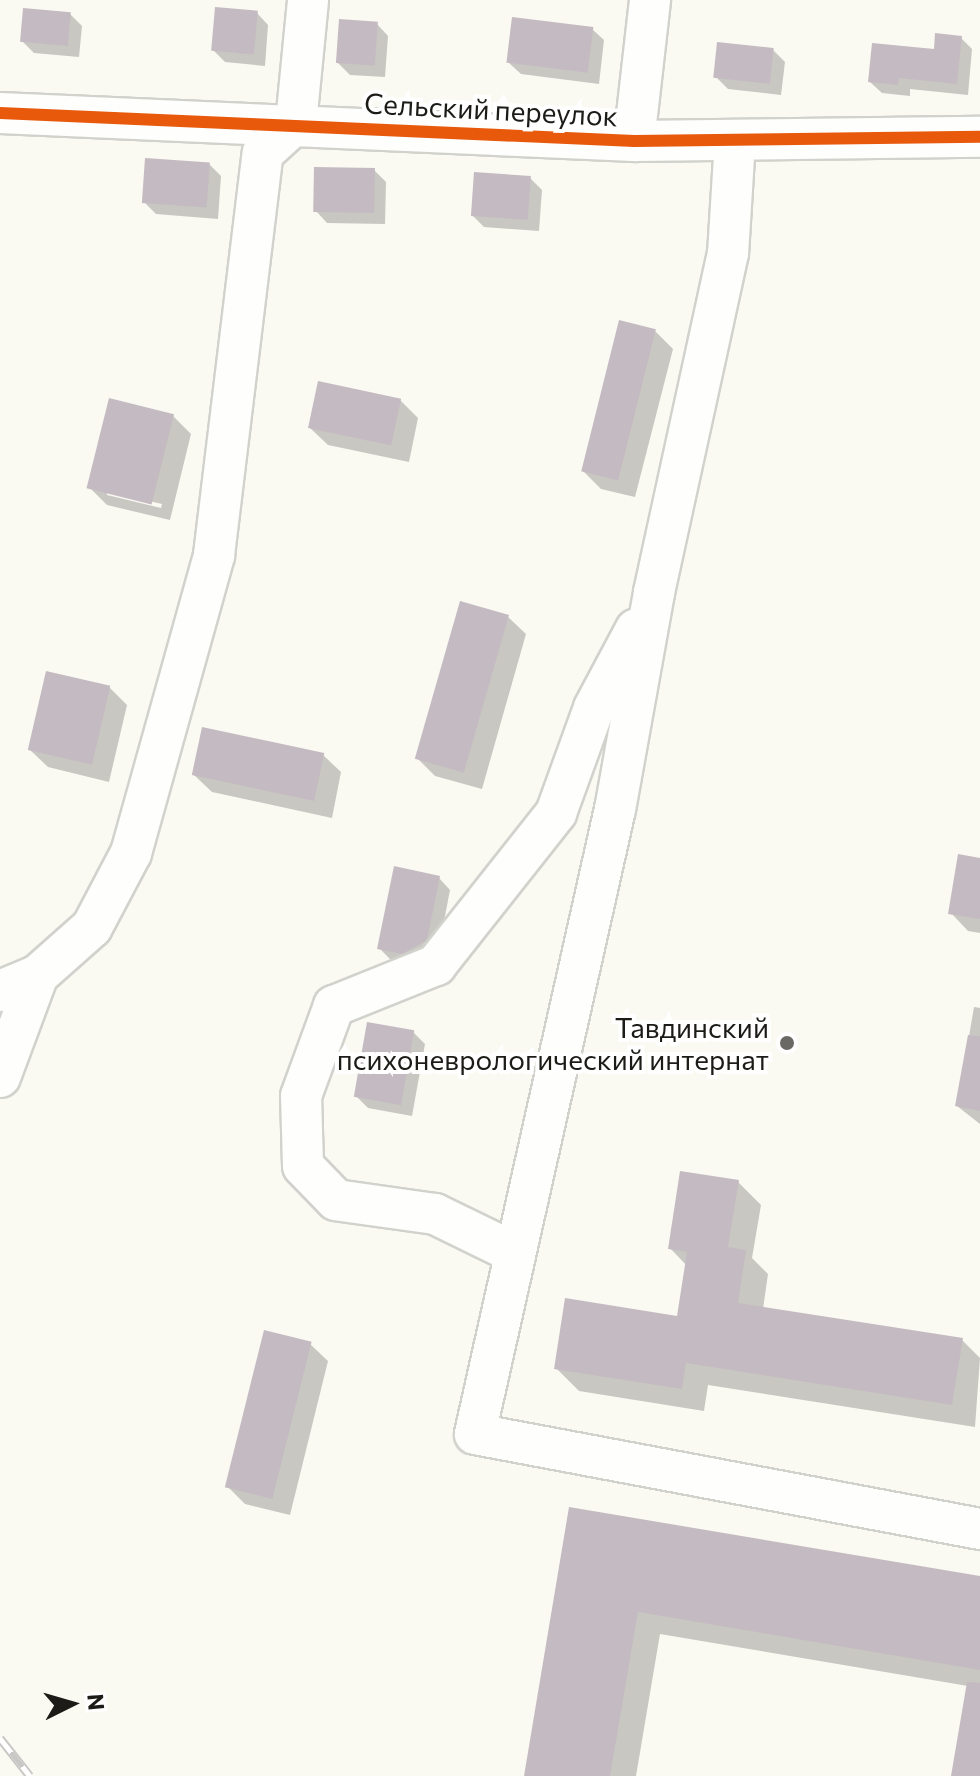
<!DOCTYPE html>
<meta charset="utf-8">
<style>
body{margin:0}
#map{position:relative;width:980px;height:1776px;overflow:hidden;background:#faf9f2;font-family:Commissioner,sans-serif}
div>[style]{position:absolute}
.shadow>*{inset:0;background:#0003}
.building>*{inset:0;background:#c4bbc2;transform-origin:0 0}
.roads{filter:drop-shadow(2px 0 #d2d2cd) drop-shadow(-2px 0 #d2d2cd) drop-shadow(0 2px #d2d2cd) drop-shadow(0 -2px #d2d2cd)}
.minor>*{height:40px;margin:-20px;padding:0 20px;transform-origin:20px;border-radius:20px;background:#fefefd}
.rail>*{height:9px;margin-top:-4.5px;transform-origin:0;background:repeating-linear-gradient(90deg,#fff 0 18px,#c9c8c6 0 36px);box-sizing:border-box;border-block:2px solid #c9c8c6}
.cycleway>*{height:12px;margin:-6px;padding:0 6px;transform-origin:6px;border-radius:6px;background:#e8590c}
.dots>*{width:22px;height:22px;translate:-50% -50%;box-sizing:border-box;border:4px solid #fff;border-radius:50%}
span{translate:-50% -50%;white-space:nowrap;text-align:center;line-height:1.15;-webkit-text-stroke:8px #fff;paint-order:stroke}
.street-label{font-size:28px;color:#1c1b17}
.poi-label{font-size:28px;color:#1c1b17}
.right{translate:-100% -50%;text-align:right}
.north{position:absolute;left:32px;top:1664px;width:80px;height:80px;-webkit-text-stroke:6px #fff;paint-order:stroke;rotate:85deg;font-size:22px;font-weight:700;line-height:32px;text-align:center;color:#1c1b17}
.north::after{content:'';display:block;margin:auto;width:28px;height:36px;background:#1c1b17;clip-path:polygon(50% 0,100% 100%,50% 72%,0 100%)}
</style>
<div id="map">
<div class="shadow">
<div style="clip-path:polygon(257px 13px,268px 25px,265px 66px,225px 62px,213px 50px)"></div>
<div style="clip-path:polygon(70px 14px,82px 26px,79px 57px,34px 53px,22px 41px)"></div>
<div style="clip-path:polygon(377px 24px,388px 36px,385px 77px,350px 75px,338px 63px)"></div>
<div style="clip-path:polygon(592px 29px,604px 40px,599px 84px,521px 74px,509px 63px)"></div>
<div style="clip-path:polygon(961px 38px,972px 49px,968px 95px,910px 89px,910px 96px,882px 93px,870px 82px)"></div>
<div style="clip-path:polygon(773px 50px,785px 62px,781px 95px,728px 89px,716px 77px)"></div>
<div style="clip-path:polygon(209px 164px,221px 176px,218px 219px,156px 214px,144px 202px)"></div>
<div style="clip-path:polygon(374px 170px,386px 182px,385px 224px,327px 223px,316px 211px)"></div>
<div style="clip-path:polygon(530px 178px,542px 190px,539px 231px,484px 227px,473px 216px)"></div>
<div style="clip-path:polygon(655px 331px,673px 349px,635px 497px,601px 489px,583px 471px)"></div>
<div style="clip-path:polygon(400px 400px,418px 418px,409px 462px,328px 445px,310px 428px)"></div>
<div style="clip-path:polygon(evenodd,173px 416px,191px 434px,170px 520px,107px 505px,89px 487px,173px 416px,107px 491px,162px 504px,161px 508px,107px 495px,107px 491px)"></div>
<div style="clip-path:polygon(508px 617px,526px 634px,482px 789px,435px 776px,417px 758px)"></div>
<div style="clip-path:polygon(109px 687px,127px 705px,109px 782px,48px 767px,30px 750px)"></div>
<div style="clip-path:polygon(323px 755px,341px 772px,332px 818px,212px 792px,194px 775px)"></div>
<div style="clip-path:polygon(980px 860px,980px 933px,968px 931px,951px 913px)"></div>
<div style="clip-path:polygon(439px 878px,450px 890px,438px 952px,415px 965px,391px 960px,379px 948px)"></div>
<div style="clip-path:polygon(974px 1007px,980px 1008px,980px 1124px,957px 1106px)"></div>
<div style="clip-path:polygon(413px 1032px,425px 1044px,412px 1116px,368px 1108px,356px 1096px)"></div>
<div style="clip-path:polygon(738px 1182px,761px 1205px,752px 1258px,768px 1274px,763px 1309px,962px 1340px,980px 1358px,975px 1427px,708px 1385px,704px 1411px,579px 1391px,556px 1368px,679px 1318px,687px 1266px,670px 1248px)"></div>
<div style="clip-path:polygon(310px 1344px,328px 1361px,290px 1515px,245px 1504px,227px 1486px)"></div>
<div style="clip-path:polygon(571px 1509px,980px 1578px,980px 1776px,953px 1776px,968px 1686px,660px 1634px,636px 1776px,527px 1776px)"></div>
</div>
<div class="building">
<div style="left:215px;top:7px;width:43px;height:44px;rotate:5deg"></div>
<div style="left:23px;top:8px;width:48px;height:34px;rotate:5deg"></div>
<div style="left:512px;top:17px;width:82px;height:46px;rotate:7deg"></div>
<div style="left:339px;top:19px;width:39px;height:44px;rotate:4deg"></div>
<div style="clip-path:polygon(935px 33px,962px 36px,957px 84px,899px 78px,898px 85px,868px 82px,872px 43px,934px 49px)"></div>
<div style="left:717px;top:42px;width:57px;height:36px;rotate:6deg"></div>
<div style="left:145px;top:158px;width:65px;height:45px;rotate:4deg"></div>
<div style="left:314px;top:167px;width:61px;height:45px;rotate:1deg"></div>
<div style="left:474px;top:172px;width:57px;height:44px;rotate:4deg"></div>
<div style="left:619px;top:320px;width:38px;height:156px;rotate:14deg"></div>
<div style="left:318px;top:381px;width:85px;height:48px;rotate:12deg"></div>
<div style="left:109px;top:398px;width:67px;height:93px;rotate:14deg"></div>
<div style="left:460px;top:601px;width:51px;height:164px;rotate:16deg"></div>
<div style="left:46px;top:671px;width:66px;height:81px;rotate:13deg"></div>
<div style="left:202px;top:727px;width:125px;height:49px;rotate:12deg"></div>
<div style="clip-path:polygon(958px 854px,980px 858px,980px 919px,948px 914px)"></div>
<div style="clip-path:polygon(394px 866px,440px 876px,427px 940px,402px 954px,377px 949px)"></div>
<div style="left:367px;top:1022px;width:48px;height:76px;rotate:10deg"></div>
<div style="clip-path:polygon(968px 1035px,980px 1036px,980px 1111px,955px 1106px)"></div>
<div style="clip-path:polygon(680px 1171px,739px 1180px,728px 1247px,746px 1250px,738px 1303px,963px 1338px,952px 1405px,686px 1363px,682px 1389px,554px 1369px,565px 1298px,677px 1316px,687px 1252px,668px 1249px)"></div>
<div style="left:264px;top:1330px;width:49px;height:162px;rotate:14deg"></div>
<div style="clip-path:polygon(569px 1507px,980px 1576px,980px 1670px,638px 1612px,610px 1776px,524px 1776px)"></div>
<div style="clip-path:polygon(967px 1682px,980px 1683px,980px 1776px,951px 1776px)"></div>
</div>
<div class="roads">
<div class="minor">
<div style="left:0;top:113px;width:635px;rotate:2.53deg"></div>
<div style="left:634px;top:141px;width:346px;rotate:-0.7deg"></div>
<div style="left:735px;top:140px;width:113px;rotate:93.5deg"></div>
<div style="left:728px;top:253px;width:348px;rotate:102.3deg"></div>
<div style="left:654px;top:593px;width:219px;rotate:100.2deg"></div>
<div style="left:615px;top:809px;width:640px;rotate:102.63deg"></div>
<div style="left:475px;top:1434px;width:514px;rotate:10.65deg"></div>
<div style="left:634px;top:141px;width:142px;rotate:-83.5deg"></div>
<div style="left:0;top:991px;width:41px;rotate:-22.8deg"></div>
<div style="left:38px;top:975px;width:72px;rotate:-41.6deg"></div>
<div style="left:92px;top:927px;width:84px;rotate:-62.2deg"></div>
<div style="left:131px;top:853px;width:309px;rotate:-74.4deg"></div>
<div style="left:214px;top:555px;width:405px;rotate:-83.1deg"></div>
<div style="left:263px;top:153px;width:45px;rotate:-42.3deg"></div>
<div style="left:296px;top:123px;width:124px;rotate:-84.4deg"></div>
<div style="left:0;top:1077px;width:109px;rotate:-69.6deg"></div>
<div style="left:513px;top:1252px;width:87px;rotate:-154deg"></div>
<div style="left:435px;top:1214px;width:100px;rotate:-172deg"></div>
<div style="left:336px;top:1200px;width:47px;rotate:-134.1deg"></div>
<div style="left:303px;top:1166px;width:70px;rotate:-91.6deg"></div>
<div style="left:301px;top:1096px;width:96px;rotate:-69.9deg"></div>
<div style="left:334px;top:1006px;width:110px;rotate:-21.9deg"></div>
<div style="left:436px;top:965px;width:194px;rotate:-51.7deg"></div>
<div style="left:556px;top:813px;width:112px;rotate:-70.1deg"></div>
<div style="left:594px;top:708px;width:89px;rotate:-62deg"></div>
</div>
</div>
<div class="rail">
<div style="left:0;top:1738px;width:48px;rotate:51.7deg"></div>
</div>
<div class="cycleway">
<div style="left:0;top:113px;width:635px;rotate:2.53deg"></div>
<div style="left:634px;top:141px;width:346px;rotate:-0.7deg"></div>
</div>
<div class="dots">
<div style="left:787px;top:1043px;background:#6a6964"></div>
</div>
<div class="street-label">
<span style="left:491px;top:109px;rotate:3deg">Сельский переулок</span>
</div>
<div class="poi-label">
<span class="right" style="left:769px;top:1043px">Тавдинский<br>психоневрологический интернат</span>
</div>
<div class="north">N</div>
</div>
